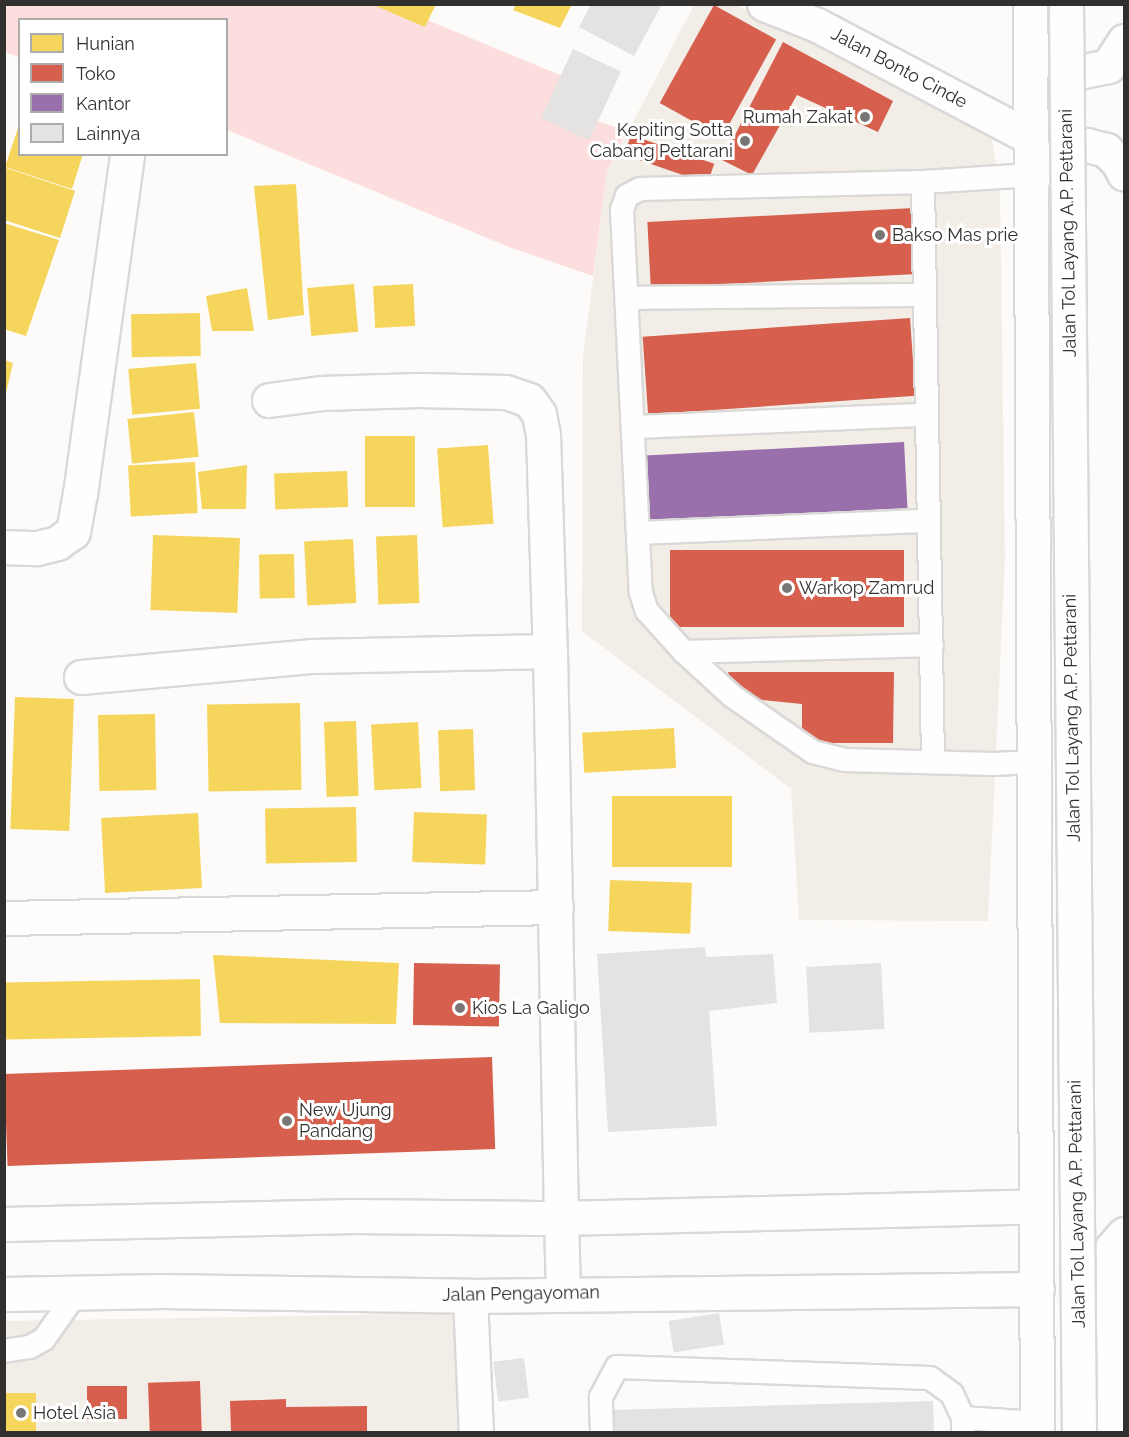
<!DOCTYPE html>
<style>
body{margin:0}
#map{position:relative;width:1129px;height:1437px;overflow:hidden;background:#fdfbf9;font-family:Raleway,sans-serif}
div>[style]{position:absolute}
.built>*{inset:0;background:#f3ede7;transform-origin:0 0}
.green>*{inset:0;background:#fcdede}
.homes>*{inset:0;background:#f6d55c;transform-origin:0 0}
.shops>*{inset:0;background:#d6604d;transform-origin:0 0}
.offices>*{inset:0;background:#9970ab;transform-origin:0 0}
.building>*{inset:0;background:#e4e3e1;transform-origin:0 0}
.roads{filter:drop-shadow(2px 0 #dad9d7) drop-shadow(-2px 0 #dad9d7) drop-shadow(0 2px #dad9d7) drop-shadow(0 -2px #dad9d7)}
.service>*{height:22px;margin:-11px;padding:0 11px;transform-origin:11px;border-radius:11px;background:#fffefe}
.minor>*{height:33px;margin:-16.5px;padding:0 16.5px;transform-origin:16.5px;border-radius:16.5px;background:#fffefe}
.tertiary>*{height:33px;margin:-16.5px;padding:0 16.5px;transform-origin:16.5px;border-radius:16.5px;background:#fffefe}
.trunk>*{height:33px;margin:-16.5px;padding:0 16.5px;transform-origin:16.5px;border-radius:16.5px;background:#fffefe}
.motorway>*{height:33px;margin:-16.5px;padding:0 16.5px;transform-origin:16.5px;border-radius:16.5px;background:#fffefe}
.bridges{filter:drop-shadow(2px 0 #dad9d7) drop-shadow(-2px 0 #dad9d7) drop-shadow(0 2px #dad9d7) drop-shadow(0 -2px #dad9d7)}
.motorway-bridge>*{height:33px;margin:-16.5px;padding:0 16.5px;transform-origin:16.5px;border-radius:16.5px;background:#fffefe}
.dots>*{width:16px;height:16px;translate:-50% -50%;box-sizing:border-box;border:3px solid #fff;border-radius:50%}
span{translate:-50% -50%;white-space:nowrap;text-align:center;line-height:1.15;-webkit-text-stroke:6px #fff;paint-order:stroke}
.street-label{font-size:18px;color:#31302f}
.poi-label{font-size:18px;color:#31302f}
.right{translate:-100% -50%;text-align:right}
.left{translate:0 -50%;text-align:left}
.frame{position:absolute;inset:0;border:6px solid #31302f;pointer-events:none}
.legend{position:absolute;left:18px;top:18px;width:210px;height:138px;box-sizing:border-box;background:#fff;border:2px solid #adacac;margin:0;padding:8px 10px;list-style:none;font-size:18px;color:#31302f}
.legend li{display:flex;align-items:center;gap:12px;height:30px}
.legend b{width:30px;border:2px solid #adacac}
</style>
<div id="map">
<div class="built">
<div style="clip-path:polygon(694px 5px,736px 5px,991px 134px,1000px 187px,1005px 559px,988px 921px,799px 920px,791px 789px,582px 631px,583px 355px,607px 172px)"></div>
<div style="left:465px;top:1313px;width:119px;height:461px;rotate:89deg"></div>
</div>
<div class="green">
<div style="clip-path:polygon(5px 5px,391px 5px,577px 82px,564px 110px,627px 131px,607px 172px,593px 276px,509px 247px,227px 130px,226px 20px,20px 20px,19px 57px,5px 52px)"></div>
</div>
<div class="homes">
<div style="clip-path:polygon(371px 4px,436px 4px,425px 27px)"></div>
<div style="clip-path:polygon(516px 4px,572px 4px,560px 28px,513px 10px)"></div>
<div style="clip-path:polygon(19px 125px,20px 154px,83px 154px,72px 189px,5px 167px)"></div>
<div style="clip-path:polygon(6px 168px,75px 191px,60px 238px,4px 220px)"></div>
<div style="clip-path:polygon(296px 184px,304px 315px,268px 320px,254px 186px)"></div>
<div style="clip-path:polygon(4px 223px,59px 240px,26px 336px,4px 329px)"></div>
<div style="left:354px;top:284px;width:48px;height:47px;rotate:85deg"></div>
<div style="left:413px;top:284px;width:42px;height:40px;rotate:87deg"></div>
<div style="clip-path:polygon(247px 288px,254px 331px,212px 331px,206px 296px)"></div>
<div style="left:200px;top:313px;width:43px;height:69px;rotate:89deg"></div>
<div style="clip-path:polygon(4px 360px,13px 363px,5px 397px,4px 397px)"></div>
<div style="left:196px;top:363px;width:46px;height:68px;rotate:85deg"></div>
<div style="left:194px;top:412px;width:45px;height:67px;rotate:84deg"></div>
<div style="left:365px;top:436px;width:50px;height:71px"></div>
<div style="left:488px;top:445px;width:79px;height:51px;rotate:86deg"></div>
<div style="left:195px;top:462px;width:51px;height:67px;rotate:87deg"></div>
<div style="clip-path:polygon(247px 465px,246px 509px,202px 509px,198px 472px)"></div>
<div style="left:347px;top:471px;width:36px;height:73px;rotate:88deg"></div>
<div style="left:417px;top:535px;width:68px;height:41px;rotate:88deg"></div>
<div style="left:240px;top:538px;width:75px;height:87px;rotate:92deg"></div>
<div style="left:353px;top:539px;width:64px;height:49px;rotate:87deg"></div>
<div style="left:294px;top:554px;width:44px;height:35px;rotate:89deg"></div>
<div style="left:15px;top:697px;width:59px;height:132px;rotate:2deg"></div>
<div style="left:300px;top:703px;width:87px;height:93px;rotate:89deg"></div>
<div style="left:155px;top:714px;width:76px;height:57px;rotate:89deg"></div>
<div style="left:356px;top:721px;width:75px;height:32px;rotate:88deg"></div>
<div style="left:418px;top:722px;width:66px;height:47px;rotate:87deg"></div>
<div style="left:674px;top:728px;width:40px;height:92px;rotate:87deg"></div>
<div style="left:473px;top:729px;width:61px;height:35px;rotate:88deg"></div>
<div style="left:612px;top:796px;width:120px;height:71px"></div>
<div style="left:356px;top:807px;width:55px;height:91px;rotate:89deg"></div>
<div style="left:414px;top:812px;width:73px;height:50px;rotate:2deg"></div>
<div style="left:198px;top:813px;width:75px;height:97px;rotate:87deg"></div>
<div style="left:610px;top:880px;width:82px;height:51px;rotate:2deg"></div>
<div style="clip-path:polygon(213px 955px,399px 963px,396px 1024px,220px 1023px)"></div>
<div style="left:200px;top:979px;width:57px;height:196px;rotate:89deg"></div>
<div style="left:4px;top:1393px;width:32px;height:39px"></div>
</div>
<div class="shops">
<div style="left:714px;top:5px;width:71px;height:112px;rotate:29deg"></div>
<div style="clip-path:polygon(783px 42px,893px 101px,878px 132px,797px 95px,752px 175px,722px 160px)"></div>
<div style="left:631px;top:135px;width:88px;height:21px;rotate:19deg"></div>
<div style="left:914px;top:208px;width:66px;height:267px;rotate:87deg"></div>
<div style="left:910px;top:318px;width:78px;height:268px;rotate:86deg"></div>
<div style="left:904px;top:550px;width:77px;height:234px;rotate:90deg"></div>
<div style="clip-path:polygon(728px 672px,894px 672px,893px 743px,802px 743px,802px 704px,734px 697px)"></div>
<div style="left:414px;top:963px;width:86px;height:62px;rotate:1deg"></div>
<div style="left:492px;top:1057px;width:92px;height:488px;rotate:88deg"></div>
<div style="left:200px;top:1381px;width:51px;height:52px;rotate:88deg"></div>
<div style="left:127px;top:1386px;width:33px;height:40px;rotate:90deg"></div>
<div style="clip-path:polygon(286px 1399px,286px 1407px,367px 1406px,367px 1432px,231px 1432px,230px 1401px)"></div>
</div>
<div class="offices">
<div style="left:904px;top:442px;width:66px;height:264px;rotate:87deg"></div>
</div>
<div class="building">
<div style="clip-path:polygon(591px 4px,662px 4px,634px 56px,579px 27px)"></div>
<div style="left:573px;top:49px;width:53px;height:76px;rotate:25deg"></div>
<div style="clip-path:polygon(705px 947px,706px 957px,773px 954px,777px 1003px,709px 1011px,717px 1126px,608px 1132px,597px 954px)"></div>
<div style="left:881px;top:963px;width:66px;height:75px;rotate:87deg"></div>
<div style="left:719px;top:1313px;width:32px;height:51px;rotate:81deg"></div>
<div style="left:524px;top:1358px;width:40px;height:31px;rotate:83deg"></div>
<div style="clip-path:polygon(933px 1401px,934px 1432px,610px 1432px,610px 1410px)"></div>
</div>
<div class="roads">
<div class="service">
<div style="left:1031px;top:175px;width:108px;rotate:176.3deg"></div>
<div style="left:923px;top:182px;width:283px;rotate:178.6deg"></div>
<div style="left:640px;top:189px;width:15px;rotate:152deg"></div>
<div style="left:627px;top:196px;width:15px;rotate:110deg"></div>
<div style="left:622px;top:210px;width:383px;rotate:87.2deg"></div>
<div style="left:641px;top:593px;width:19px;rotate:72deg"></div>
<div style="left:647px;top:611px;width:55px;rotate:47.9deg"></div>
<div style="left:684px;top:652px;width:65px;rotate:42.5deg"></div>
<div style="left:732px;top:696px;width:98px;rotate:34.7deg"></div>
<div style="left:813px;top:752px;width:33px;rotate:14deg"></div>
<div style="left:845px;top:760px;width:149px;rotate:1.5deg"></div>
<div style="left:994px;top:764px;width:39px;rotate:-3deg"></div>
<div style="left:923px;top:182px;width:579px;rotate:89.01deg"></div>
<div style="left:628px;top:298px;width:297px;rotate:-0.6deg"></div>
<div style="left:635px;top:427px;width:291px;rotate:-2.4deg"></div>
<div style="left:638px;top:533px;width:291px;rotate:-2.4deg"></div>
<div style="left:684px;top:652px;width:248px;rotate:-1.6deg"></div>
<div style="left:4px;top:1351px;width:26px;rotate:-9deg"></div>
<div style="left:30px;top:1347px;width:16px;rotate:-30deg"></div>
<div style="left:44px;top:1339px;width:57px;rotate:-54.9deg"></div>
<div style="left:963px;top:1418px;width:74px;rotate:3.9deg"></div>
<div style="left:602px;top:1432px;width:35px;rotate:-92deg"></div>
<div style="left:601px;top:1397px;width:34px;rotate:-62deg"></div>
<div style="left:617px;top:1367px;width:313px;rotate:2deg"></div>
<div style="left:930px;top:1378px;width:27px;rotate:36deg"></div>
<div style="left:952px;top:1394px;width:26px;rotate:65deg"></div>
<div style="left:963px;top:1418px;width:14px;rotate:90deg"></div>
</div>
<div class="minor">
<div style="left:764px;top:4px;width:57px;rotate:21.6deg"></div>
<div style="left:817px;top:25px;width:242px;rotate:27.8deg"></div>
<div style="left:269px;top:400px;width:52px;rotate:-7.7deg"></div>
<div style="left:321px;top:393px;width:97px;rotate:-1.8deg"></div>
<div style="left:418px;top:390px;width:88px;rotate:1.3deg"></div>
<div style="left:506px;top:392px;width:24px;rotate:19deg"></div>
<div style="left:529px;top:400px;width:17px;rotate:54deg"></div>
<div style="left:539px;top:414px;width:20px;rotate:79deg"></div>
<div style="left:543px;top:434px;width:217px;rotate:88.2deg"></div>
<div style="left:550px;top:651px;width:567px;rotate:88.89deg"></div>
<div style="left:4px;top:547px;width:33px;rotate:2deg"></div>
<div style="left:37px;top:548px;width:21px;rotate:-14deg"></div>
<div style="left:57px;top:543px;width:19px;rotate:-35deg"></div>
<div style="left:73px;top:532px;width:39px;rotate:-80deg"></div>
<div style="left:80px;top:494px;width:343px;rotate:-82.1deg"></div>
<div style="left:81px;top:677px;width:233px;rotate:-5.2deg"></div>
<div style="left:313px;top:656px;width:237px;rotate:-1.2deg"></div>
<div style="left:4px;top:918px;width:552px;rotate:-1.14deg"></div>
<div style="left:470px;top:1296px;width:136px;rotate:87.5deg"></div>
</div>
<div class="tertiary">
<div style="left:561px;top:1218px;width:76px;rotate:88.5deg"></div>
<div style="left:4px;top:1224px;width:350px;rotate:-1.3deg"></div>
<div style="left:354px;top:1216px;width:207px;rotate:0.6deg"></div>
<div style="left:561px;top:1218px;width:475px;rotate:-1.4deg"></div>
<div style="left:4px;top:1294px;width:158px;rotate:-1.1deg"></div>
<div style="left:162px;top:1291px;width:308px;rotate:0.9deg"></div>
<div style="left:470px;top:1296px;width:567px;rotate:-0.71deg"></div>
</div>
<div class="trunk">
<div style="left:1030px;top:4px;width:1428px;rotate:89.72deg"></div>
<div style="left:1048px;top:50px;width:17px;rotate:54deg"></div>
<div style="left:1058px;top:64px;width:22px;rotate:22deg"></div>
<div style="left:1078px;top:72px;width:31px;rotate:-11deg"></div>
<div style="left:1108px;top:66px;width:30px;rotate:-57deg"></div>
<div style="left:1046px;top:168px;width:25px;rotate:-45deg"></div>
<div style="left:1064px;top:150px;width:23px;rotate:-13deg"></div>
<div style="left:1086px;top:145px;width:21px;rotate:14deg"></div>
<div style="left:1106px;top:150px;width:17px;rotate:45deg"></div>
<div style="left:1118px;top:162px;width:13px;rotate:63deg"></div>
</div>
<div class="motorway">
<div style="left:1113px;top:1432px;width:183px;rotate:-90.6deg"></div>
<div style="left:1111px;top:1249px;width:20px;rotate:-49deg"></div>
</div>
</div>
<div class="bridges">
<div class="motorway-bridge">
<div style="left:1066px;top:4px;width:1428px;rotate:89.48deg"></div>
</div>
</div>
<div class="dots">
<div style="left:865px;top:117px;background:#787776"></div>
<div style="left:745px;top:141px;background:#787776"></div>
<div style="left:880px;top:235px;background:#787776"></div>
<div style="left:787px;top:588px;background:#787776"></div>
<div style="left:460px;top:1008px;background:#787776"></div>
<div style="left:287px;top:1121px;background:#787776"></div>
<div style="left:21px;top:1413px;background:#787776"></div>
</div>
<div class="street-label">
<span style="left:899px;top:68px;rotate:28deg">Jalan Bonto Cinde</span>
<span style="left:1068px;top:233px;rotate:-91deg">Jalan Tol Layang A.P. Pettarani</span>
<span style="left:1072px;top:718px;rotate:-91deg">Jalan Tol Layang A.P. Pettarani</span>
<span style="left:1077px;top:1204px;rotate:-91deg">Jalan Tol Layang A.P. Pettarani</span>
<span style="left:521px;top:1294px;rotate:-1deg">Jalan Pengayoman</span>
</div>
<div class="poi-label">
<span class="right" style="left:853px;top:117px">Rumah Zakat</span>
<span class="right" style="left:733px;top:141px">Kepiting Sotta<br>Cabang Pettarani</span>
<span class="left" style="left:892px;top:235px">Bakso Mas prie</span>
<span class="left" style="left:799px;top:588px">Warkop Zamrud</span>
<span class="left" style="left:472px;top:1008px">Kios La Galigo</span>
<span class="left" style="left:299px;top:1121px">New Ujung<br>Pandang</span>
<span class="left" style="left:33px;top:1413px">Hotel Asia</span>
</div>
<div class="frame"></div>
<ul class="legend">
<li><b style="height:16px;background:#f6d55c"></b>Hunian</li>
<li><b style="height:16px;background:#d6604d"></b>Toko</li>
<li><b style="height:16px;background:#9970ab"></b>Kantor</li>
<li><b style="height:16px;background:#e4e3e1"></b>Lainnya</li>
</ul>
</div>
